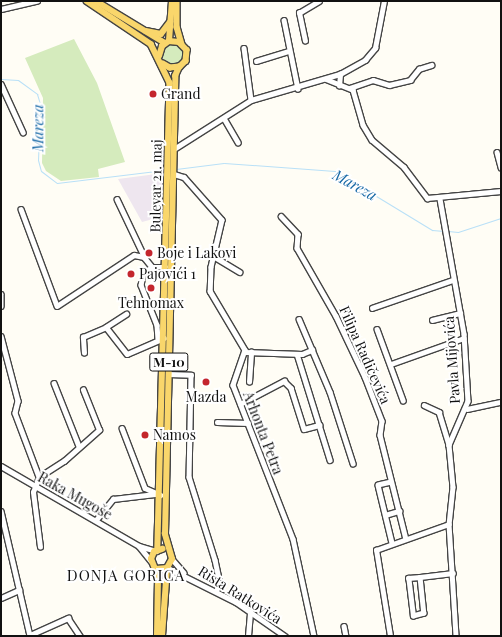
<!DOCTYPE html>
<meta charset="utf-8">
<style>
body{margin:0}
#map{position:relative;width:502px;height:637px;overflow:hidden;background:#fffdf5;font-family:"Playfair Display",serif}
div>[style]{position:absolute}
.industrial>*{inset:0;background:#eee6ef}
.green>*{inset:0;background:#d5ebbd}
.round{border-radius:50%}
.stream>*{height:1px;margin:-0.5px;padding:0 0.5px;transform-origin:0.5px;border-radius:0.5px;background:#b9e0f7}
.roads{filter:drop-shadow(1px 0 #444) drop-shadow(-1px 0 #444) drop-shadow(0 1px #444) drop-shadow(0 -1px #444)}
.minor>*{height:4.5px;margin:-2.25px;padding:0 2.25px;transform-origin:2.25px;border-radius:2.25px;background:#fff}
.major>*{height:5.5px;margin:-2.75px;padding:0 2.75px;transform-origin:2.75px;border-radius:2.75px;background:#f9d66b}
.dots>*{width:11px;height:11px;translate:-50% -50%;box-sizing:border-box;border:2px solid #fff;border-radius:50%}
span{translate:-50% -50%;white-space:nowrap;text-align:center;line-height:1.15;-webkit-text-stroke:4px #fff;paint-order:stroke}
.shield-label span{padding:1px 3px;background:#fff;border:1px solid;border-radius:3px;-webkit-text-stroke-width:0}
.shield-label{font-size:13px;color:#111;font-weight:700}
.poi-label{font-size:14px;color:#111}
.left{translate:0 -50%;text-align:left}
.street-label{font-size:14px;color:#111}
.water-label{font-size:15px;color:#1768a6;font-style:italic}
.neighbourhood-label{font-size:15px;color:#111;letter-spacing:1px}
.frame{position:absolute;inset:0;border:2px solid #111;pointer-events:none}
</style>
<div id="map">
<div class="industrial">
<div style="clip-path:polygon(164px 173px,164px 216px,142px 222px,118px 179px)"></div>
</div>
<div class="green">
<div style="clip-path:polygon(74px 39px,97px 83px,125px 162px,98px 169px,99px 177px,61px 181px,46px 171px,42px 163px,43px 98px,25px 58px)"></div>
<div class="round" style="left:162px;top:43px;width:22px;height:22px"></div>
</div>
<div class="stream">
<div style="left:1px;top:79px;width:17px;rotate:3deg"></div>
<div style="left:18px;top:80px;width:24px;rotate:36deg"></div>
<div style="left:37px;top:94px;width:10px;rotate:73deg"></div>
<div style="left:40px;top:104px;width:56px;rotate:92deg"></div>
<div style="left:38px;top:160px;width:11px;rotate:75deg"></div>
<div style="left:41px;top:171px;width:20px;rotate:37deg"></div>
<div style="left:57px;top:183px;width:108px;rotate:-6.9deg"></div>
<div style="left:176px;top:169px;width:48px;rotate:-7.1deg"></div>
<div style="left:224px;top:163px;width:111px;rotate:4.1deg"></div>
<div style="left:335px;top:171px;width:114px;rotate:31.3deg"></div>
<div style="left:432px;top:230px;width:12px;rotate:5deg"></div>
<div style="left:448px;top:231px;width:10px;rotate:6deg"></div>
<div style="left:458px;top:232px;width:45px;rotate:-18deg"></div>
</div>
<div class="roads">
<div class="minor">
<div style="left:1px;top:9px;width:37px;rotate:-13deg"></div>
<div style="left:284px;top:20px;width:70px;rotate:78.5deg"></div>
<div style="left:305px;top:41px;width:29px;rotate:-102deg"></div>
<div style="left:299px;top:13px;width:23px;rotate:-31deg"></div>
<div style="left:244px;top:48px;width:52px;rotate:82.3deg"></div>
<div style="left:256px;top:61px;width:34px;rotate:-17deg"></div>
<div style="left:326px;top:79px;width:29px;rotate:22deg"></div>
<div style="left:353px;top:90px;width:36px;rotate:74deg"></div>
<div style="left:363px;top:125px;width:17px;rotate:59deg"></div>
<div style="left:372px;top:140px;width:42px;rotate:40.2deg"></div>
<div style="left:404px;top:167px;width:39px;rotate:53deg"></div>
<div style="left:427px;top:198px;width:74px;rotate:-5.4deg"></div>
<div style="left:1px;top:84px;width:53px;rotate:65.4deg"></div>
<div style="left:339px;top:86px;width:12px;rotate:-85deg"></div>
<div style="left:350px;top:88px;width:24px;rotate:-19deg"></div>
<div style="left:373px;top:80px;width:17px;rotate:17deg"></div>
<div style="left:389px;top:85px;width:22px;rotate:-13deg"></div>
<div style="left:410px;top:80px;width:14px;rotate:-51deg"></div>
<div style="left:419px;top:69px;width:13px;rotate:-18deg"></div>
<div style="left:224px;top:118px;width:28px;rotate:60deg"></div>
<div style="left:174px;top:149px;width:91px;rotate:-32.5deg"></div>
<div style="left:251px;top:100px;width:93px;rotate:-16.3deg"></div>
<div style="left:340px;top:74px;width:29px;rotate:-29deg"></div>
<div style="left:365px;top:60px;width:16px;rotate:-50deg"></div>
<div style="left:375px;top:48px;width:48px;rotate:-79.2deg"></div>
<div style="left:497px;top:152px;width:16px;rotate:75deg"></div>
<div style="left:174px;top:174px;width:10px;rotate:17deg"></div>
<div style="left:184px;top:177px;width:57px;rotate:48.5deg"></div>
<div style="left:222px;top:220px;width:48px;rotate:103.2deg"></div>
<div style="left:211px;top:267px;width:24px;rotate:92deg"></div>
<div style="left:210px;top:291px;width:69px;rotate:59.3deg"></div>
<div style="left:245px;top:350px;width:37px;rotate:109deg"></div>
<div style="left:233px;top:385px;width:165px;rotate:68.7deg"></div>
<div style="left:293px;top:539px;width:99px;rotate:77.8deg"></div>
<div style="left:117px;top:199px;width:65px;rotate:64.6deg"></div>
<div style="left:440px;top:199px;width:137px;rotate:79.9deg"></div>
<div style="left:464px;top:334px;width:67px;rotate:86.6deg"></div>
<div style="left:468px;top:401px;width:48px;rotate:113.4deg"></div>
<div style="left:449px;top:445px;width:42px;rotate:84.6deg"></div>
<div style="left:453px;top:487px;width:37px;rotate:96deg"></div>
<div style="left:449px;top:524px;width:112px;rotate:86.4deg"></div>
<div style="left:21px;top:209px;width:103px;rotate:69.6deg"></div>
<div style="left:57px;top:306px;width:92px;rotate:-33.5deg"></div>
<div style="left:134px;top:255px;width:10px;rotate:11deg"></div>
<div style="left:144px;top:257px;width:13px;rotate:51deg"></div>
<div style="left:152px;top:267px;width:14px"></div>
<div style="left:281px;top:216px;width:25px;rotate:47deg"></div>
<div style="left:298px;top:234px;width:14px;rotate:94deg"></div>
<div style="left:297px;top:248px;width:78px;rotate:60.2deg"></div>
<div style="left:336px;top:316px;width:68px;rotate:64.6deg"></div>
<div style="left:365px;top:377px;width:47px;rotate:68.9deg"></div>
<div style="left:382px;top:421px;width:14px;rotate:98deg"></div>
<div style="left:380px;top:435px;width:107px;rotate:76deg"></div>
<div style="left:213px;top:256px;width:31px;rotate:31deg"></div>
<div style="left:152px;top:267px;width:12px;rotate:138deg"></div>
<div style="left:143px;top:275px;width:10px;rotate:101deg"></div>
<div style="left:141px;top:285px;width:43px;rotate:68.2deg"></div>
<div style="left:157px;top:325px;width:13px;rotate:86deg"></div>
<div style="left:1px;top:294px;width:12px;rotate:90deg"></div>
<div style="left:372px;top:308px;width:86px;rotate:-19.1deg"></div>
<div style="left:299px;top:319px;width:79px;rotate:67deg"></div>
<div style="left:330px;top:392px;width:75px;rotate:72.1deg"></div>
<div style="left:432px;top:320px;width:29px;rotate:-14deg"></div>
<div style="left:106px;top:327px;width:24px;rotate:-33deg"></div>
<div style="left:377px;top:329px;width:76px;rotate:69.9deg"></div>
<div style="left:1px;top:336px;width:67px;rotate:75.3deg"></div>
<div style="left:18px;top:401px;width:12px;rotate:104deg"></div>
<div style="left:15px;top:413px;width:68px;rotate:69.4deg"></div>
<div style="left:245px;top:352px;width:57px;rotate:2deg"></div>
<div style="left:302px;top:354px;width:11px;rotate:-22deg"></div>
<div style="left:84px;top:353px;width:16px;rotate:-94deg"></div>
<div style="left:83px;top:337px;width:25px;rotate:-23deg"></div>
<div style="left:106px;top:327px;width:34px;rotate:52deg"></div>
<div style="left:127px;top:354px;width:40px;rotate:-23.4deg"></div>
<div style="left:297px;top:354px;width:111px;rotate:72.7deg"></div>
<div style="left:391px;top:364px;width:77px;rotate:-19.6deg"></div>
<div style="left:168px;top:374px;width:23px;rotate:2deg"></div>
<div style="left:191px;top:375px;width:102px;rotate:91.1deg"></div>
<div style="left:189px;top:477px;width:87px;rotate:72.6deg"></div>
<div style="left:215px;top:560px;width:24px;rotate:78deg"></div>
<div style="left:220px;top:583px;width:8px;rotate:113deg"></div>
<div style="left:249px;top:382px;width:30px;rotate:-86deg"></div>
<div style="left:54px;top:383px;width:68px;rotate:68.4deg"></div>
<div style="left:240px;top:404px;width:50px;rotate:-27.6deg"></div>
<div style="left:284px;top:381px;width:10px;rotate:45deg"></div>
<div style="left:291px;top:388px;width:43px;rotate:72.4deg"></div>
<div style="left:304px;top:429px;width:16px;rotate:-15deg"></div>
<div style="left:424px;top:405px;width:17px;rotate:25deg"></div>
<div style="left:439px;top:412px;width:34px;rotate:73deg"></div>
<div style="left:467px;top:409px;width:35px;rotate:-12deg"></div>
<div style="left:217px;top:422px;width:31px;rotate:2deg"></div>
<div style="left:122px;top:428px;width:64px;rotate:69deg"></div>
<div style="left:145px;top:488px;width:17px;rotate:24deg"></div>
<div style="left:1px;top:466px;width:160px;rotate:30.1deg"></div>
<div style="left:139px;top:546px;width:18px;rotate:16deg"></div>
<div style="left:391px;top:482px;width:13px;rotate:167deg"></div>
<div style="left:378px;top:485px;width:60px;rotate:76.4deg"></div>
<div style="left:1px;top:511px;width:128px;rotate:76.9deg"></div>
<div style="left:385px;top:515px;width:15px;rotate:-16deg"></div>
<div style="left:96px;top:520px;width:27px;rotate:-51deg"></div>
<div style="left:113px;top:499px;width:42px;rotate:-6.8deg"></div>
<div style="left:139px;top:546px;width:19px;rotate:51deg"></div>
<div style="left:40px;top:547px;width:55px;rotate:-97.3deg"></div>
<div style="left:33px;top:492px;width:16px;rotate:-68deg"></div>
<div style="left:39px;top:477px;width:30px;rotate:-33deg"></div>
<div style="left:64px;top:461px;width:47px;rotate:-41.5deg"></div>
<div style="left:99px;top:430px;width:43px;rotate:-111.8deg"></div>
<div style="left:172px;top:559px;width:18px;rotate:49deg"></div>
<div style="left:168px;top:568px;width:76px;rotate:26.6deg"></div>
<div style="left:236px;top:602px;width:60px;rotate:34.8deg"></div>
<div style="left:420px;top:577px;width:36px;rotate:84deg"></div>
<div style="left:424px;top:613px;width:11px;rotate:165deg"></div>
<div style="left:413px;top:616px;width:38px;rotate:-97deg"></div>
<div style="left:408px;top:578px;width:12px;rotate:-5deg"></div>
<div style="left:420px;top:577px;width:33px;rotate:-7deg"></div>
<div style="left:1px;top:598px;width:20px;rotate:-24deg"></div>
<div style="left:344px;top:626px;width:10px;rotate:79deg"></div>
<div style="left:30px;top:635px;width:42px;rotate:-24.1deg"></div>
<div style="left:68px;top:618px;width:22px;rotate:56deg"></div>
<div style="left:248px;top:636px;width:24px;rotate:-85deg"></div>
<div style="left:390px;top:636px;width:87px;rotate:-99.2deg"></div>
<div style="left:376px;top:550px;width:77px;rotate:-19.6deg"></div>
</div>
<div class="major">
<div style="left:87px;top:1px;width:77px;rotate:33.9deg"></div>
<div style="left:151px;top:44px;width:43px;rotate:64deg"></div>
<div style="left:170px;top:83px;width:467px;rotate:91.5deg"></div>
<div style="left:96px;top:1px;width:81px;rotate:31.3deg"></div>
<div style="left:177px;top:1px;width:26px;rotate:90deg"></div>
<div style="left:177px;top:27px;width:18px;rotate:74deg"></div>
<div style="left:146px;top:31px;width:15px;rotate:11deg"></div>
<div style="left:161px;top:34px;width:15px;rotate:-53deg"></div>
<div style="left:169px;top:41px;width:40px;rotate:-85.7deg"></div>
<div style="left:159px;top:56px;width:10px;rotate:-73deg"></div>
<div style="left:162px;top:46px;width:9px;rotate:-36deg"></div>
<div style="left:169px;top:41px;width:10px;rotate:6deg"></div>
<div style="left:179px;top:42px;width:11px;rotate:45deg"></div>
<div style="left:187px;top:50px;width:11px;rotate:95deg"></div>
<div style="left:186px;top:61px;width:8px;rotate:135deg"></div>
<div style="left:180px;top:67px;width:10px;rotate:174deg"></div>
<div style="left:170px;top:68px;width:8px;rotate:-150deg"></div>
<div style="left:156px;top:569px;width:11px;rotate:-5deg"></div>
<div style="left:167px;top:568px;width:10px;rotate:-61deg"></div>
<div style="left:172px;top:559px;width:26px;rotate:-106deg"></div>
<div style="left:165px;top:534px;width:458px;rotate:-88.7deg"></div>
<div style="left:175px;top:76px;width:10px;rotate:-66deg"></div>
<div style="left:157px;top:636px;width:59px;rotate:-89deg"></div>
<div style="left:158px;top:577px;width:19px;rotate:-111deg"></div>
<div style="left:151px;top:559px;width:8px;rotate:-67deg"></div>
<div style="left:154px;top:552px;width:9px;rotate:-21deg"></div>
<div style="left:162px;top:636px;width:68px;rotate:-85.8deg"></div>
</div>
</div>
<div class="dots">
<div style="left:153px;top:94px;background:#c4262e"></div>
<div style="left:149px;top:253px;background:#c4262e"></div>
<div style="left:131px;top:274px;background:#c4262e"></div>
<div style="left:151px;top:288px;background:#c4262e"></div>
<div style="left:206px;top:382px;background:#c4262e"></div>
<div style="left:145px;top:435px;background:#c4262e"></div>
</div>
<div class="shield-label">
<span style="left:169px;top:362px">M-10</span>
</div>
<div class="poi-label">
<span class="left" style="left:161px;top:94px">Grand</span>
<span class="left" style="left:157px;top:253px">Boje i Lakovi</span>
<span class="left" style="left:139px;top:274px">Pajovići 1</span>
<span style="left:151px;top:303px">Tehnomax</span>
<span style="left:206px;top:397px">Mazda</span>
<span class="left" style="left:153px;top:435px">Namos</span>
</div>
<div class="street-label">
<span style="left:156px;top:186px;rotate:-89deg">Bulevar 21. maj</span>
<span style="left:365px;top:355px;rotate:66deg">Filipa Radičevića</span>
<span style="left:452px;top:360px;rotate:-94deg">Pavla Mijovića</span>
<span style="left:263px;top:433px;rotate:69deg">Arhonta Petra</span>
<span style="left:75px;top:496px;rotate:29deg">Raka Mugoše</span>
<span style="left:240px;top:595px;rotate:32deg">Rista Ratkovića</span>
</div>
<div class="water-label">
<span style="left:38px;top:128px;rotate:-90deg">Mareza</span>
<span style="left:355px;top:185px;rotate:29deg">Mareza</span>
</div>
<div class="neighbourhood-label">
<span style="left:126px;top:576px">DONJA GORICA</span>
</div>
<div class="frame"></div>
</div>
